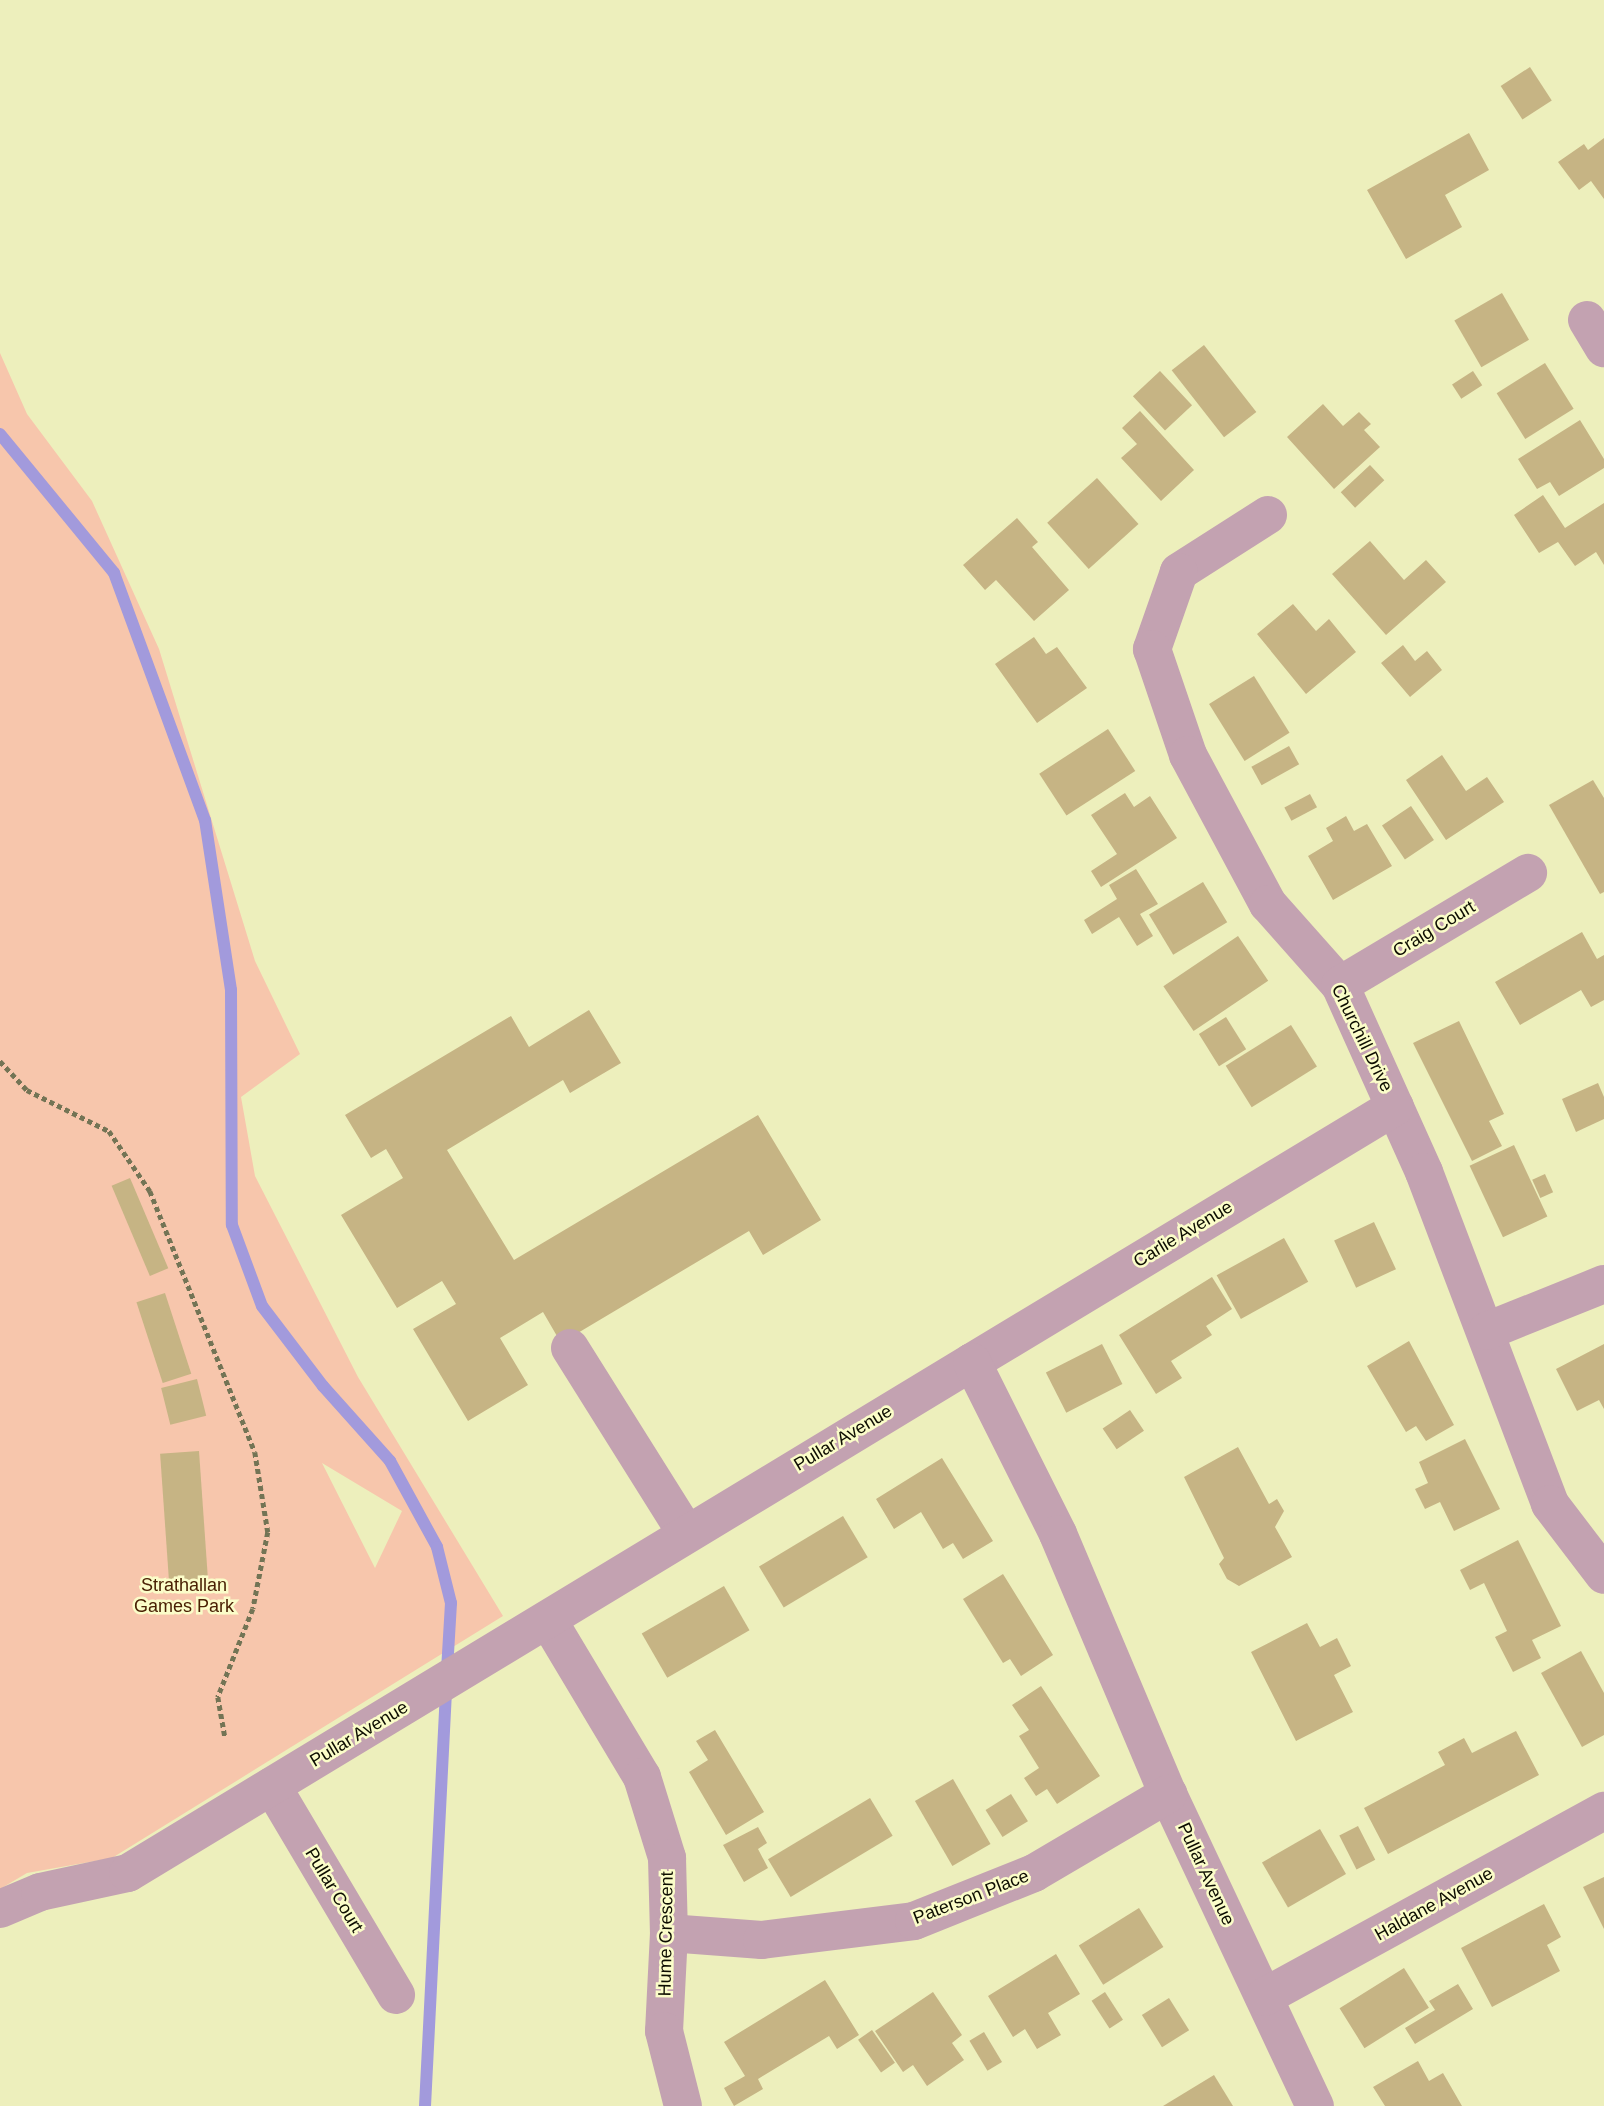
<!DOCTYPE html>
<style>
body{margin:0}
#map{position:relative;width:1604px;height:2106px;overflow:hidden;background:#edefbc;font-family:Arial,sans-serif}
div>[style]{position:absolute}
.green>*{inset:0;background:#f7c6ac}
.stream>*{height:12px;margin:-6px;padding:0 6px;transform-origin:6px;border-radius:6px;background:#a29adc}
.building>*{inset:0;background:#c6b484;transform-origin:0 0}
.path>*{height:4.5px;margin-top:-2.25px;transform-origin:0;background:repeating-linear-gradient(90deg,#737455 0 5px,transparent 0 8.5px)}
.minor>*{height:38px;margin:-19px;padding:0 19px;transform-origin:19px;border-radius:19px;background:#c3a2b1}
span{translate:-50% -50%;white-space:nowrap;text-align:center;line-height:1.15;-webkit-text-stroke:5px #fbfdc9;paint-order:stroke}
.street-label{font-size:18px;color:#0d0d00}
.park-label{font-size:18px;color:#4a2004}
</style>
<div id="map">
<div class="green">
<div style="clip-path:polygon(evenodd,0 353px,27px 414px,92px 501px,159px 649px,255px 961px,300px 1054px,241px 1097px,255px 1176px,358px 1377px,503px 1616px,112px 1858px,27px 1873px,0 1889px,0 353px,322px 1463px,402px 1511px,375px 1568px,322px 1463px)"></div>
</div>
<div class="stream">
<div style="left:0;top:434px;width:180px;rotate:50.6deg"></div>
<div style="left:114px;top:573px;width:263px;rotate:69.8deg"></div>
<div style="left:205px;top:820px;width:172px;rotate:81.3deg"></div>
<div style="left:231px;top:990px;width:235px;rotate:89.8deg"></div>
<div style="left:232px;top:1225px;width:86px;rotate:69.7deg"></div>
<div style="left:262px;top:1306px;width:101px;rotate:52.7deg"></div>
<div style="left:323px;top:1386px;width:101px;rotate:48.2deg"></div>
<div style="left:390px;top:1461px;width:98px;rotate:61.3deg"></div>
<div style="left:437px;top:1547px;width:58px;rotate:76deg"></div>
<div style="left:451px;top:1603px;width:68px;rotate:93.4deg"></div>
<div style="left:425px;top:2106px;width:418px;rotate:-87.1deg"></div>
</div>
<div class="building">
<div style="left:1530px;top:67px;width:40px;height:35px;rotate:57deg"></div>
<div style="clip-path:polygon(1469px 133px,1489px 170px,1445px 195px,1462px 227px,1406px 259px,1367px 190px)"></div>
<div style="clip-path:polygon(1604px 138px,1604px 199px,1591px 181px,1579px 190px,1558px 162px,1584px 144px,1588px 150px)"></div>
<div style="left:1502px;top:293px;width:54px;height:55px;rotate:60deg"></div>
<div style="left:1204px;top:345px;width:85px;height:41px;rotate:52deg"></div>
<div style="left:1545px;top:363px;width:54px;height:57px;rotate:58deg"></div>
<div style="left:1160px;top:371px;width:47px;height:37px;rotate:47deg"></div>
<div style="left:1473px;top:371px;width:17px;height:25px;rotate:57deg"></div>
<div style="clip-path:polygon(1323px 404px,1343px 426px,1359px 412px,1371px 424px,1364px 430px,1380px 447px,1334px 489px,1287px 437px)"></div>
<div style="clip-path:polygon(1140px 411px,1194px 470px,1161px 501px,1121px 458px,1137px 444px,1122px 428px)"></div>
<div style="clip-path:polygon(1580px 420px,1604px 459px,1604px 468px,1559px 496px,1550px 482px,1537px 489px,1518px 459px)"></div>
<div style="left:1370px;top:465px;width:21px;height:40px;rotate:47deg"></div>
<div style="left:1097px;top:478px;width:62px;height:67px;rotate:48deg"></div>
<div style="clip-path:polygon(1543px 495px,1565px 528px,1604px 503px,1604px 565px,1596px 552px,1575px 566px,1558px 542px,1539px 553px,1514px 515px)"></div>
<div style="clip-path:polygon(1017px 518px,1038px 542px,1032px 547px,1069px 590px,1034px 621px,996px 580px,985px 590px,963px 565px)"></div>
<div style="clip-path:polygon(1370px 541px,1404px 580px,1426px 560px,1446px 582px,1386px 635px,1332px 574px)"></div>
<div style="clip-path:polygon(1293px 604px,1316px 631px,1329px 619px,1356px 652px,1306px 694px,1257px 634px)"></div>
<div style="clip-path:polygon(1034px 637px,1046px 654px,1057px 647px,1087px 688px,1037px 723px,995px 664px)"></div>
<div style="clip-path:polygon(1403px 645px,1415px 661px,1427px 651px,1442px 670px,1410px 697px,1381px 663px)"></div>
<div style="left:1254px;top:676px;width:67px;height:53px;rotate:58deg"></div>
<div style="left:1108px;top:729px;width:50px;height:82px;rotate:57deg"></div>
<div style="left:1289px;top:746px;width:21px;height:43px;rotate:61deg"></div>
<div style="clip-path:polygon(1442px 755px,1466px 791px,1487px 777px,1504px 802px,1446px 840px,1406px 780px)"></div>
<div style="clip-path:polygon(1593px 780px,1604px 798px,1604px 892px,1600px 894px,1549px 805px)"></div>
<div style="clip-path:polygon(1125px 793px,1134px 807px,1150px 796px,1177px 838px,1101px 887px,1091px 871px,1117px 854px,1091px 815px)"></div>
<div style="left:1310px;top:794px;width:15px;height:29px;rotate:62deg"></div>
<div style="left:1411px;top:806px;width:41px;height:35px;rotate:56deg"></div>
<div style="clip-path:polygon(1346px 816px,1354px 831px,1367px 824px,1392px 866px,1333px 900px,1308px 856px,1333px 841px,1326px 828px)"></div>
<div style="clip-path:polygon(1136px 869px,1158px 904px,1140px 914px,1153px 936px,1137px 946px,1119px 917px,1092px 934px,1084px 920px,1117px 899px,1109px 885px)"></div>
<div style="left:1203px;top:882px;width:47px;height:63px;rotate:59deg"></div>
<div style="clip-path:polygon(1582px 932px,1597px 959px,1604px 955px,1604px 1000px,1591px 1007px,1581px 990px,1520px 1025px,1495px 982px)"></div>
<div style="left:1238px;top:936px;width:54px;height:90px;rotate:56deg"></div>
<div style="clip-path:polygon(589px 1010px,621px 1063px,570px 1093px,563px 1080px,447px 1150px,514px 1260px,758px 1115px,821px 1220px,763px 1255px,749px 1231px,561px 1343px,543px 1312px,500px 1338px,528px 1385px,468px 1421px,413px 1329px,456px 1304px,442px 1281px,397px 1308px,341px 1215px,403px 1178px,386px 1149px,371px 1158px,345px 1115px,511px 1016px,529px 1047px)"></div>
<div style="left:1226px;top:1017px;width:38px;height:32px;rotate:58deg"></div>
<div style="clip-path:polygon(1459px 1021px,1504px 1114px,1489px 1121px,1502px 1146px,1472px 1161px,1413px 1043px)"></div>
<div style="left:1291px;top:1025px;width:49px;height:77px;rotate:58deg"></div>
<div style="clip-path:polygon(1598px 1083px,1604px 1097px,1604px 1119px,1576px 1132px,1562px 1099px)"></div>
<div style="left:1514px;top:1145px;width:79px;height:49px;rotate:65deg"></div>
<div style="left:1545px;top:1174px;width:20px;height:14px;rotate:66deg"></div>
<div style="left:130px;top:1178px;width:98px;height:20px;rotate:67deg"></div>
<div style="left:1374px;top:1222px;width:52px;height:44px;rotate:65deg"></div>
<div style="left:1284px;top:1238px;width:50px;height:77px;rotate:61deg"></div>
<div style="clip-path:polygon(1212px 1277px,1232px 1309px,1206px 1326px,1212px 1335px,1171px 1361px,1182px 1378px,1156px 1394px,1119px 1335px)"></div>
<div style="left:165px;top:1293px;width:85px;height:30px;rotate:72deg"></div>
<div style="clip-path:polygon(1409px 1341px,1454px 1425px,1426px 1441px,1416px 1426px,1406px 1432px,1367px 1366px)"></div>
<div style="left:1102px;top:1344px;width:45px;height:63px;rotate:63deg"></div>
<div style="clip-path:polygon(1604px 1344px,1604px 1409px,1599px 1400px,1577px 1411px,1556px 1369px)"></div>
<div style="left:197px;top:1379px;width:38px;height:37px;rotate:76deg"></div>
<div style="left:1130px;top:1410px;width:25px;height:33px;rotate:56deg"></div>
<div style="clip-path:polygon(1465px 1439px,1500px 1509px,1454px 1531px,1440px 1502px,1425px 1509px,1415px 1489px,1428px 1483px,1419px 1462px)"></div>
<div style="clip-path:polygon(1238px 1447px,1269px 1504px,1277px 1499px,1284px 1511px,1275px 1527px,1292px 1557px,1239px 1586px,1227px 1579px,1219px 1564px,1224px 1558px,1184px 1477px)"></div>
<div style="left:199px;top:1451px;width:128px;height:39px;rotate:86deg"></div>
<div style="clip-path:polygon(942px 1458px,993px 1541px,963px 1559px,953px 1543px,943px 1549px,921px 1512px,894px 1529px,876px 1499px)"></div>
<div style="left:843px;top:1516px;width:48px;height:98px;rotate:59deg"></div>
<div style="clip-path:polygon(1518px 1540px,1561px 1626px,1532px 1640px,1541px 1658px,1513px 1672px,1495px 1637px,1507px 1631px,1484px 1583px,1470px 1590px,1460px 1570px)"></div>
<div style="clip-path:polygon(1003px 1574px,1053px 1655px,1021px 1676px,1010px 1659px,1003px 1663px,963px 1599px)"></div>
<div style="left:724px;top:1586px;width:51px;height:95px;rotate:60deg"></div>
<div style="clip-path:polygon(1307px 1623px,1320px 1647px,1337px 1638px,1351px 1666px,1334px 1675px,1353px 1712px,1296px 1741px,1251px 1652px)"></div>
<div style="clip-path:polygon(1581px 1651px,1604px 1693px,1604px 1735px,1582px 1747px,1541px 1673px)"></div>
<div style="clip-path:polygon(1041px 1686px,1100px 1776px,1057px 1804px,1047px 1789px,1036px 1796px,1024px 1778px,1039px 1768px,1019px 1736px,1029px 1730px,1012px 1705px)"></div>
<div style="clip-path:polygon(715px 1730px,764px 1812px,726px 1835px,689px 1772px,708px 1760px,696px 1741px)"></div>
<div style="clip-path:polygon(1516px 1731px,1539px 1775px,1388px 1854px,1364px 1808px,1445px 1765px,1438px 1752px,1464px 1738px,1472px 1753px)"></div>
<div style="left:953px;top:1779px;width:75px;height:44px;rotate:60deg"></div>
<div style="left:1011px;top:1794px;width:32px;height:30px;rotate:58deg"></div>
<div style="left:870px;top:1798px;width:44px;height:119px;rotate:59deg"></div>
<div style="left:1358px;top:1826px;width:38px;height:21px;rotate:63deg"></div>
<div style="clip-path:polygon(758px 1827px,767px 1843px,758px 1849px,768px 1868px,744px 1882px,723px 1845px)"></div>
<div style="left:1320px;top:1829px;width:52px;height:67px;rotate:60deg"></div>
<div style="clip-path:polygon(1604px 1877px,1604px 1929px,1583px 1887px)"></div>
<div style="clip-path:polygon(1544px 1904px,1561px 1937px,1547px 1945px,1560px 1971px,1492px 2007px,1461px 1948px)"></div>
<div style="left:1139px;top:1908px;width:46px;height:71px;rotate:58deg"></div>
<div style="clip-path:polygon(1056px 1954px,1080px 1994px,1048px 2013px,1061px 2035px,1037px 2049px,1025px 2029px,1013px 2037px,988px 1996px)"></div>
<div style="left:1404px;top:1968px;width:47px;height:76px;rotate:58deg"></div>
<div style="clip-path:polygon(825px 1980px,859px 2035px,837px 2049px,829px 2036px,758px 2079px,763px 2089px,734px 2106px,724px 2088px,745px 2076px,724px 2042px)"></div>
<div style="clip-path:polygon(1458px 1984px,1473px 2009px,1415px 2044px,1405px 2028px,1435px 2010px,1429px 2001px)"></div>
<div style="clip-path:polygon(933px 1992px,962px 2035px,952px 2043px,964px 2060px,927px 2086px,913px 2065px,903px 2072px,875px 2031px)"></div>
<div style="left:1105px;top:1992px;width:33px;height:16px;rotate:57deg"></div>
<div style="left:1169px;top:1998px;width:38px;height:32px;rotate:58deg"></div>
<div style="left:872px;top:2030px;width:40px;height:17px;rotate:55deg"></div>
<div style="left:984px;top:2032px;width:35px;height:17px;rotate:59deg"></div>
<div style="clip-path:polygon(1418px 2061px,1429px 2081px,1443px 2073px,1462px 2106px,1385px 2106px,1373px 2087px)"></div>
<div style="clip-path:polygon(1214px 2075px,1233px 2106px,1163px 2106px)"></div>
</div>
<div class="path">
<div style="left:0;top:1061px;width:40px;rotate:47deg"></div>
<div style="left:27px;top:1090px;width:92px;rotate:26.6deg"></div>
<div style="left:109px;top:1131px;width:73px;rotate:55.7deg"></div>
<div style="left:150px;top:1191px;width:281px;rotate:68.1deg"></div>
<div style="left:255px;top:1452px;width:81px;rotate:80.8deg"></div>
<div style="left:268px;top:1532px;width:78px;rotate:101deg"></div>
<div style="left:253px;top:1609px;width:95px;rotate:111.7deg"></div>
<div style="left:218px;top:1697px;width:40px;rotate:80deg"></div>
</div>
<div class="minor">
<div style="left:1587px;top:320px;width:33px;rotate:59deg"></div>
<div style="left:1268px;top:515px;width:106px;rotate:147.4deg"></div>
<div style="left:1179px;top:572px;width:82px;rotate:109.3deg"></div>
<div style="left:1152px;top:649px;width:112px;rotate:71.2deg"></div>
<div style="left:1188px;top:755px;width:169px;rotate:61.8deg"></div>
<div style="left:1268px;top:904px;width:108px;rotate:48.4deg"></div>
<div style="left:1340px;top:985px;width:205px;rotate:65.8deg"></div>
<div style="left:1424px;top:1172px;width:355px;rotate:69.2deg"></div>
<div style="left:1550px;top:1504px;width:89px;rotate:52.7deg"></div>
<div style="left:1340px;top:985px;width:219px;rotate:-30.8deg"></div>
<div style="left:1487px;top:1331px;width:126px;rotate:-21.9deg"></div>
<div style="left:570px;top:1348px;width:218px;rotate:57.9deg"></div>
<div style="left:972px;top:1362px;width:494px;rotate:-31.1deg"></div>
<div style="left:548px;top:1620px;width:183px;rotate:59.1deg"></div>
<div style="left:642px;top:1777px;width:85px;rotate:72.8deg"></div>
<div style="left:667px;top:1858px;width:75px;rotate:88.5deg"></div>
<div style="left:669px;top:1933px;width:98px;rotate:92.9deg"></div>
<div style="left:664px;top:2031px;width:77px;rotate:75.8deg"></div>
<div style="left:272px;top:1786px;width:243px;rotate:59.3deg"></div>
<div style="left:0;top:1909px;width:43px;rotate:-23deg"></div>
<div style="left:40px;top:1892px;width:90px;rotate:-12.2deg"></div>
<div style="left:128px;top:1873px;width:987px;rotate:-31.19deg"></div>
<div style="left:972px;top:1362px;width:192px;rotate:63.4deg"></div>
<div style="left:1058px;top:1534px;width:282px;rotate:67.1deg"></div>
<div style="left:1168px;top:1794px;width:345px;rotate:64.8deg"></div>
<div style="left:669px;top:1933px;width:93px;rotate:4.3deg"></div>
<div style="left:762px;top:1940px;width:153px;rotate:-7.1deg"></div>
<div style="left:914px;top:1921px;width:129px;rotate:-21.8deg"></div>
<div style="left:1034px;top:1873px;width:156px;rotate:-30.5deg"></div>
<div style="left:1264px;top:1997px;width:388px;rotate:-28.7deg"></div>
</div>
<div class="street-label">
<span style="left:1434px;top:929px;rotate:-31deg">Craig Court</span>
<span style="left:1362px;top:1038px;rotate:64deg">Churchill Drive</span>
<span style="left:1183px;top:1234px;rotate:-31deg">Carlie Avenue</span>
<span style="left:843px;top:1438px;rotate:-31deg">Pullar Avenue</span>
<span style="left:359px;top:1734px;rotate:-31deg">Pullar Avenue</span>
<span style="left:1206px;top:1874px;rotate:65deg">Pullar Avenue</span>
<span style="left:334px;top:1890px;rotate:59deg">Pullar Court</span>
<span style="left:971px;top:1897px;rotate:-21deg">Paterson Place</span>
<span style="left:1434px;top:1904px;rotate:-29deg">Haldane Avenue</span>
<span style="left:666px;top:1934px;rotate:-89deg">Hume Crescent</span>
</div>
<div class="park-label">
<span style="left:184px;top:1596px">Strathallan<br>Games Park</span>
</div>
</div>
